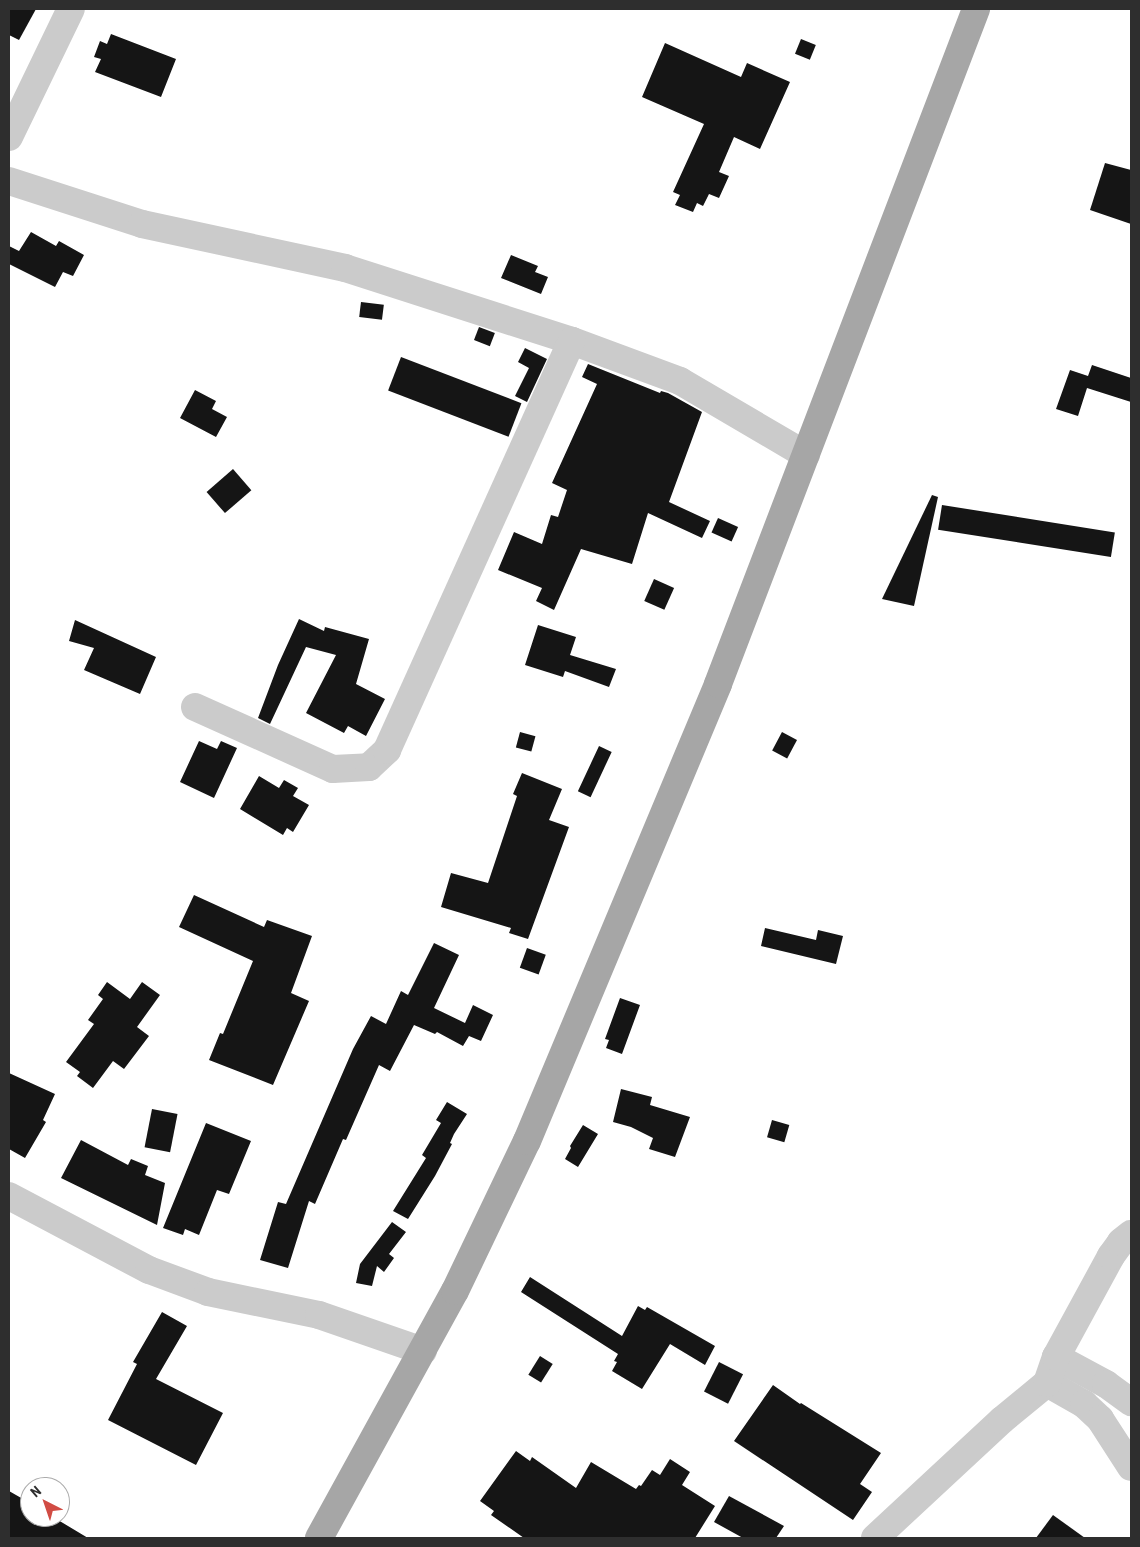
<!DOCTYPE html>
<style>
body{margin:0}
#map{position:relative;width:1140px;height:1547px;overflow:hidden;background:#fff;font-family:"Roboto Condensed",sans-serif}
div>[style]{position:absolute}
.building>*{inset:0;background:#151515;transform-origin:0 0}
.minor>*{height:28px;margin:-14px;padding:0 14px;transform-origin:14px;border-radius:14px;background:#cbcbcb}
.major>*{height:28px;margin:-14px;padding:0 14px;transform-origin:14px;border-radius:14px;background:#a6a6a6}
span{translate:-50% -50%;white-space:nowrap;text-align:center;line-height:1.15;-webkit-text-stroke:5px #fff;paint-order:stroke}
.frame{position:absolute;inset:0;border:10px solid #2e2e2e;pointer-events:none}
.north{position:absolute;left:20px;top:1477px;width:50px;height:50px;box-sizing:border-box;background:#fff;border:1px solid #ababab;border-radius:50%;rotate:319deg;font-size:14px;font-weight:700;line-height:20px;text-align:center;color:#2e2e2e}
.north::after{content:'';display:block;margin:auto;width:18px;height:22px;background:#d14c44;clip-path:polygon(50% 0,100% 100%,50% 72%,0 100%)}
</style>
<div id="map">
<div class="building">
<div style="clip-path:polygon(9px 9px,36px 9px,19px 40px,9px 35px)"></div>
<div style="clip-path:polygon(111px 34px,176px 59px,161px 97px,95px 72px,101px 59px,94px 57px,100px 41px,107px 44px)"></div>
<div style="left:801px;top:39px;width:16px;height:16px;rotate:22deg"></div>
<div style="clip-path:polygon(665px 43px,741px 77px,747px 63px,790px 82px,760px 149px,734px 137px,719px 172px,729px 176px,719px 198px,709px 194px,703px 206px,697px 203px,693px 212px,675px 205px,680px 195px,673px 192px,704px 124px,642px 97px)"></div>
<div style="clip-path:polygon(1105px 163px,1131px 170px,1131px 224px,1090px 210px)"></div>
<div style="clip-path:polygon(31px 232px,56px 246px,59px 241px,84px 255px,73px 276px,63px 272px,55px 287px,9px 264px,9px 246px,19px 251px)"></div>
<div style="clip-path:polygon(511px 255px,538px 266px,535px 272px,548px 277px,541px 294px,501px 278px)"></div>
<div style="left:361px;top:302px;width:23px;height:15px;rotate:7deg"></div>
<div style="left:479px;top:327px;width:17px;height:14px;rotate:21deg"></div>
<div style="clip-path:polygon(525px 348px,547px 359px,527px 402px,515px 396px,529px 368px,518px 362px)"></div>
<div style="left:401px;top:357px;width:129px;height:36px;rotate:21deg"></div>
<div style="clip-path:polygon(588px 364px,660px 393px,661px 391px,668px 393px,702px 412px,669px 502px,710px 521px,702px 538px,648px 513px,632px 564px,581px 549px,554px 610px,536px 601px,542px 588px,498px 570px,514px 532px,542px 544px,551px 515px,558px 517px,567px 490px,552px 483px,597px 384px,582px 377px)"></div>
<div style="clip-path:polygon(1092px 365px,1131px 378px,1131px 402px,1087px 388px,1078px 416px,1056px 409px,1070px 370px,1088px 376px)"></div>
<div style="clip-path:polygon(195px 390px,216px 401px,212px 409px,227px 417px,216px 437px,180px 418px)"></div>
<div style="left:233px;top:469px;width:28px;height:35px;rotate:49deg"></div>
<div style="clip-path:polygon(932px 495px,938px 497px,914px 606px,882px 599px)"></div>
<div style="left:942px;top:505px;width:175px;height:25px;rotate:9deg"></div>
<div style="left:718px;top:518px;width:22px;height:16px;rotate:24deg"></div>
<div style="left:654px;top:579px;width:22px;height:24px;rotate:24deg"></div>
<div style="clip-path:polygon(299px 619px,324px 631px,325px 627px,369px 639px,356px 684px,385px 699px,366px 736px,348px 726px,344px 733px,306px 713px,336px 655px,306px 647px,270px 724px,258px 718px,278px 665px)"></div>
<div style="clip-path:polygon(75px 620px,156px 657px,140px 694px,84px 670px,94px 648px,69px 641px)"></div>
<div style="clip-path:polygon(538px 625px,576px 637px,570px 655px,616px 669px,609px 687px,565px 671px,563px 677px,525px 665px)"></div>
<div style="left:520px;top:732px;width:16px;height:16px;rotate:15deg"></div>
<div style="left:782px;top:732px;width:17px;height:21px;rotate:28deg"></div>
<div style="clip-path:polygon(199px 741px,217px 749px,221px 741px,237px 748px,214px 798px,180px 782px)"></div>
<div style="left:599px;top:746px;width:14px;height:50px;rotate:25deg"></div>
<div style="clip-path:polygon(522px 773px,562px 789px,549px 820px,569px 827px,528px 939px,509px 933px,511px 928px,441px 907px,451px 873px,488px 883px,517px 796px,513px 794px)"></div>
<div style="clip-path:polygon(259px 776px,279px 788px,284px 780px,298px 788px,293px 796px,309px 805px,293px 832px,287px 828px,283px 835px,240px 809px)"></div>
<div style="clip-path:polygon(194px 895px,264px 927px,267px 920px,312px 936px,291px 993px,309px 1001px,273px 1085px,209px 1060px,220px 1033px,223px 1034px,253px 961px,179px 927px)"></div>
<div style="clip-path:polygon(765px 928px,816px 940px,818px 930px,843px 936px,836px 964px,761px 946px)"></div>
<div style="clip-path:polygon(434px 943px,459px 955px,434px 1008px,465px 1023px,473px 1005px,493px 1015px,481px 1041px,469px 1036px,463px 1046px,437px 1032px,435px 1034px,414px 1025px,390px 1071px,379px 1065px,346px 1140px,343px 1139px,315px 1204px,309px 1201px,288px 1268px,260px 1260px,278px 1202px,286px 1204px,353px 1049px,371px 1016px,386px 1024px,401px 991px,408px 995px)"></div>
<div style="left:527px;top:948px;width:20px;height:21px;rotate:20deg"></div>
<div style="clip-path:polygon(107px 982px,130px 999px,142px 982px,160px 995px,137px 1027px,149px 1036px,124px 1069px,113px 1061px,93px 1088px,77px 1076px,80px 1072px,66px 1062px,94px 1024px,88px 1020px,103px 999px,98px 995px)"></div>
<div style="clip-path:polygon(620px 998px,640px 1005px,622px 1054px,606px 1048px,609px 1040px,605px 1039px)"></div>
<div style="clip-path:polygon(9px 1073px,55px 1094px,43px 1120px,46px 1122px,25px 1158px,9px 1149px)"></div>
<div style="clip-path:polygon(621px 1089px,652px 1097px,650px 1105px,690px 1117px,675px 1157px,649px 1149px,653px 1138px,631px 1127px,613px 1122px)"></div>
<div style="clip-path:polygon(447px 1102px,467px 1114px,454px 1134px,450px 1143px,452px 1144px,435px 1176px,408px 1219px,393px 1211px,426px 1158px,422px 1155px,441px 1123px,436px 1120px)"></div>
<div style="left:152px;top:1109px;width:26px;height:39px;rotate:11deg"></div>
<div style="left:772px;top:1120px;width:18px;height:18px;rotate:16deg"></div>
<div style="clip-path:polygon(206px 1123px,251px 1141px,229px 1194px,217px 1190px,199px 1235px,185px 1229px,183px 1235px,163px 1228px)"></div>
<div style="clip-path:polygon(583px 1125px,598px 1134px,578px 1167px,565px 1159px,571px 1148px,570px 1146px)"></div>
<div style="clip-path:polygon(81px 1140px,128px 1165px,131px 1159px,148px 1166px,145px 1175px,165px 1183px,157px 1225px,61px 1178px)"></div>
<div style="clip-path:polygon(392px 1222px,406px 1232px,389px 1254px,394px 1258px,384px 1272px,377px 1266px,372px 1286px,356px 1283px,360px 1264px)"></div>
<div style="clip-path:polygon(530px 1277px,622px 1336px,638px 1306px,645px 1310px,647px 1307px,715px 1346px,705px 1365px,670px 1344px,642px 1389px,612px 1371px,617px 1362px,614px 1361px,618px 1354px,521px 1292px)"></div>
<div style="clip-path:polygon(162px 1312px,187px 1326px,156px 1379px,223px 1413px,196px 1465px,108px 1420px,137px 1364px,133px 1362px)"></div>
<div style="left:540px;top:1356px;width:15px;height:22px;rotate:32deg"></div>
<div style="left:719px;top:1362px;width:27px;height:33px;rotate:27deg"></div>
<div style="clip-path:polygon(773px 1385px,800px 1404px,801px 1403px,881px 1453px,860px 1484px,872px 1492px,853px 1520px,734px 1441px)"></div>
<div style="clip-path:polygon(516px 1451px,530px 1461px,532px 1457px,576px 1488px,591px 1462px,636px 1489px,639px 1485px,641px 1486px,652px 1470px,660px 1475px,670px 1459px,690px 1472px,682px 1485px,715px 1506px,695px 1538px,524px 1538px,491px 1515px,494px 1511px,480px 1501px)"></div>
<div style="clip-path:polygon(9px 1491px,30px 1503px,30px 1517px,53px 1517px,88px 1538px,9px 1538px)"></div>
<div style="clip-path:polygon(729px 1496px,784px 1526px,776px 1538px,743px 1538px,714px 1522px)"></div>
<div style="clip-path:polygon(1053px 1515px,1085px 1538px,1036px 1538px)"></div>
</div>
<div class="minor">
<div style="left:9px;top:137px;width:142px;rotate:-64.2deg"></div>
<div style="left:9px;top:181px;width:140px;rotate:17.9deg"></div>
<div style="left:142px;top:224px;width:208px;rotate:12.2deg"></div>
<div style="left:345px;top:268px;width:238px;rotate:17.8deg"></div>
<div style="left:572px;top:341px;width:115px;rotate:20.3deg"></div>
<div style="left:680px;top:381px;width:146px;rotate:30.4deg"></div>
<div style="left:195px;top:707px;width:151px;rotate:24.2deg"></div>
<div style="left:333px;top:769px;width:36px;rotate:-3deg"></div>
<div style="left:369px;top:767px;width:25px;rotate:-43deg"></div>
<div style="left:387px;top:750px;width:449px;rotate:-65.7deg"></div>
<div style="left:9px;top:1196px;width:158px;rotate:27.9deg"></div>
<div style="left:149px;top:1270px;width:63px;rotate:20.4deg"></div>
<div style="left:208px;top:1292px;width:113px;rotate:11.7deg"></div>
<div style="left:319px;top:1315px;width:110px;rotate:19.1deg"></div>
<div style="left:1056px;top:1357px;width:57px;rotate:28.4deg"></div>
<div style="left:1106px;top:1384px;width:31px;rotate:36deg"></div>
<div style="left:1047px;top:1383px;width:43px;rotate:29.6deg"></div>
<div style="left:1084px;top:1404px;width:22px;rotate:43deg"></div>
<div style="left:1100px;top:1419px;width:57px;rotate:57.1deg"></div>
<div style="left:875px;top:1538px;width:173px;rotate:-42.9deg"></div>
<div style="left:1002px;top:1420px;width:58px;rotate:-39.4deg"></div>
<div style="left:1047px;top:1383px;width:28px;rotate:-71deg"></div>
<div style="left:1056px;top:1357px;width:115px;rotate:-61.4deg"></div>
<div style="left:1111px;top:1256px;width:17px;rotate:-54deg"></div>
<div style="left:1121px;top:1242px;width:13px;rotate:-39deg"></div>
</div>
<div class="major">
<div style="left:319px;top:1538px;width:282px;rotate:-61.2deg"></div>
<div style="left:455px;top:1291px;width:166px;rotate:-64.4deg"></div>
<div style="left:527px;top:1141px;width:495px;rotate:-67.3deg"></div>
<div style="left:718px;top:684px;width:723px;rotate:-69.08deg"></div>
</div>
<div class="frame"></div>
<div class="north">N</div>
</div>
